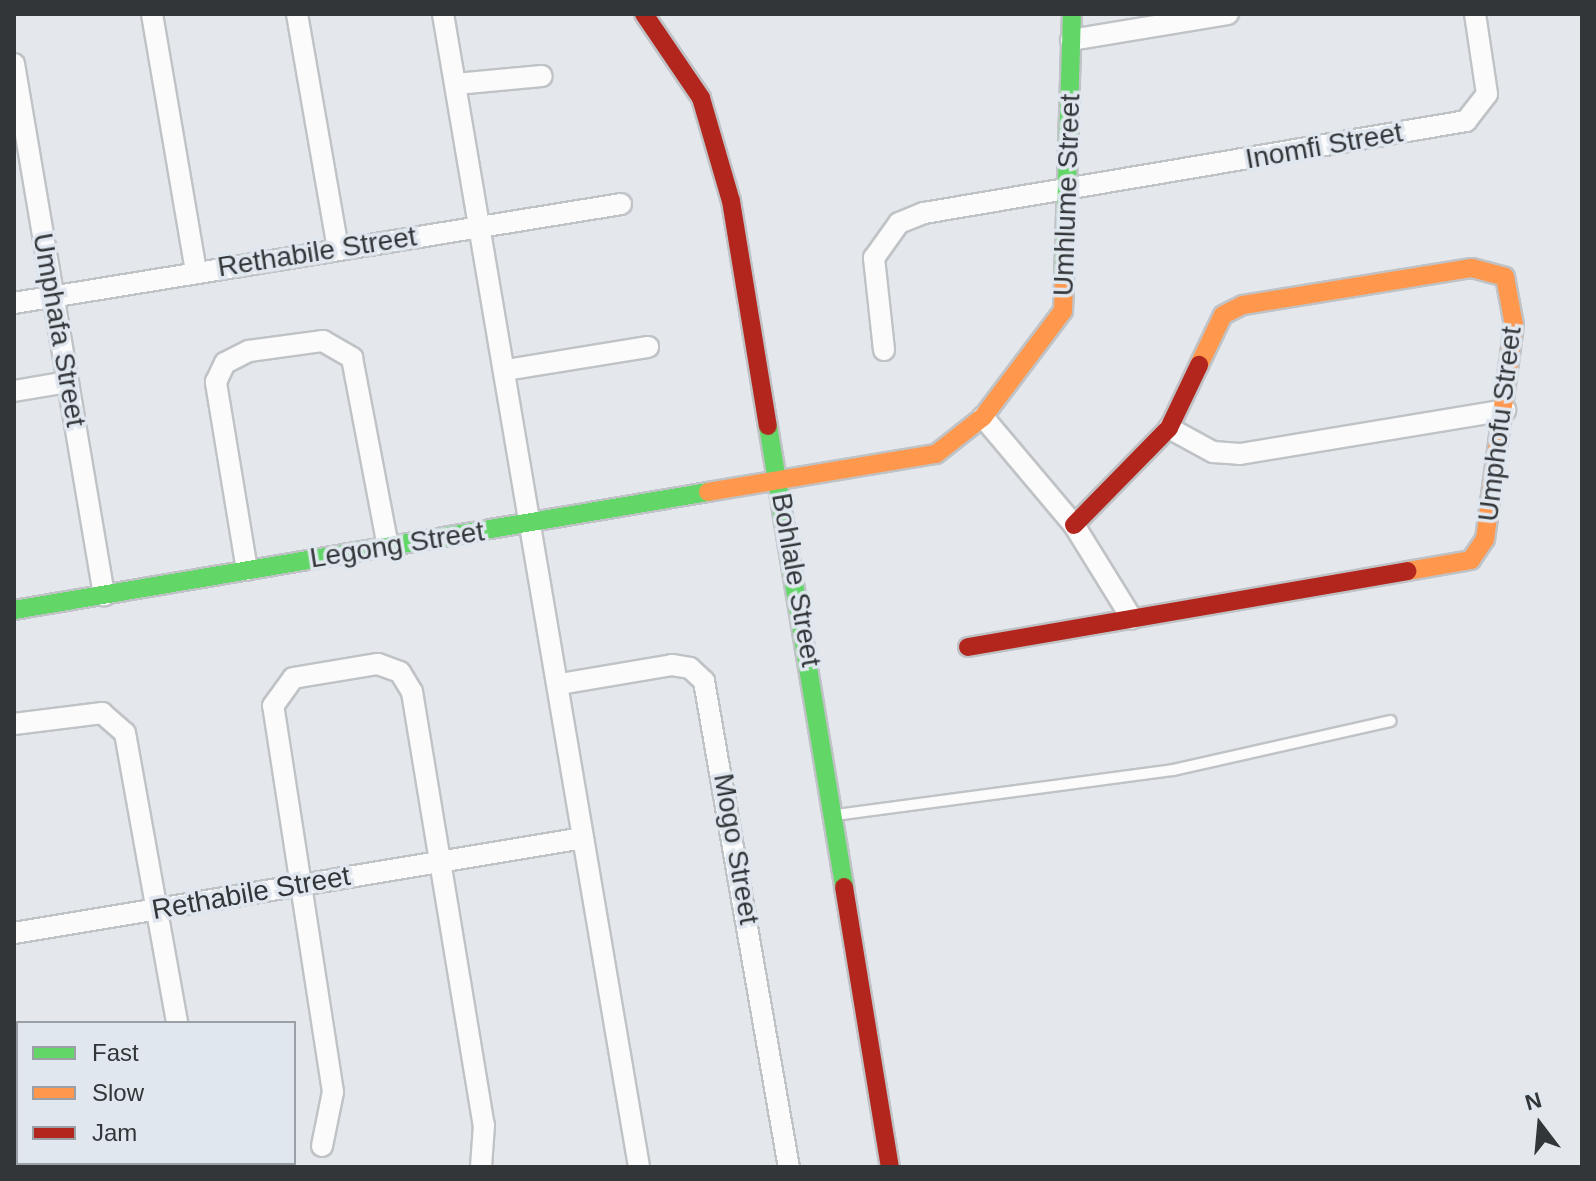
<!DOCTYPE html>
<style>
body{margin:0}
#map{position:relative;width:1596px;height:1181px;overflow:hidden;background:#e4e7ec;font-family:Arial,sans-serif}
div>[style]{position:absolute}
.roads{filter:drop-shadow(2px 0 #c0c3c6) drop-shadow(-2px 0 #c0c3c6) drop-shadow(0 2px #c0c3c6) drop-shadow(0 -2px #c0c3c6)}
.lane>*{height:10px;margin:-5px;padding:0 5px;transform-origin:5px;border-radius:5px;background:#fbfbfc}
.street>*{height:20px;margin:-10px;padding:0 10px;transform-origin:10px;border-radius:10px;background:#fbfbfc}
.fast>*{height:18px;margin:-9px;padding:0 9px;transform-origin:9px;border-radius:9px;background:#63d668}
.slow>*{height:18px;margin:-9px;padding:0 9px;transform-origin:9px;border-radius:9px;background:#ff974d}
.jam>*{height:18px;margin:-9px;padding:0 9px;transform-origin:9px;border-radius:9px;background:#b3261e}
span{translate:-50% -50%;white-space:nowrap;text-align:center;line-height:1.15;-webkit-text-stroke:7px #e0e7ef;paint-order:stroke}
.street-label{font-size:28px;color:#333639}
.frame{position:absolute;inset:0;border:16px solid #333639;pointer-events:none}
.legend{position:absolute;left:16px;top:1021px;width:280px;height:144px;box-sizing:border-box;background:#e0e7ef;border:2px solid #9ba0a6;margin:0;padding:10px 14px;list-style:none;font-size:24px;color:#333639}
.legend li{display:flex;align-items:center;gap:16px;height:40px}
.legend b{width:40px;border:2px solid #9ba0a6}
.north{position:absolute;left:1500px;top:1085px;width:80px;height:80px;-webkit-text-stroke:6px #e0e7ef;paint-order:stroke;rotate:344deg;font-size:22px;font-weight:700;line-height:32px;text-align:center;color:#333639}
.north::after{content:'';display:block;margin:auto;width:28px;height:36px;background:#333639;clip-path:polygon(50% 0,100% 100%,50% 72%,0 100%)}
</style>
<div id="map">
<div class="roads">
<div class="lane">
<div style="left:836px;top:815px;width:340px;rotate:-7.6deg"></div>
<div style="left:1173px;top:770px;width:223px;rotate:-12.7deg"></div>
</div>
<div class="street">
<div style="left:152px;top:14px;width:261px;rotate:80.3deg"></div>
<div style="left:297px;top:14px;width:238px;rotate:80.1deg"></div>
<div style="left:443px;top:14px;width:1170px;rotate:80.35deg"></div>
<div style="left:1071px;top:40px;width:159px;rotate:-9.4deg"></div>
<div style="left:14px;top:64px;width:539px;rotate:80.38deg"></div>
<div style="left:456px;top:84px;width:86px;rotate:-5.3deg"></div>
<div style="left:14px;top:303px;width:615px;rotate:-9.26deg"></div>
<div style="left:884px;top:350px;width:93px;rotate:-96.2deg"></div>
<div style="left:874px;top:258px;width:43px;rotate:-54.5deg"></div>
<div style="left:899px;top:223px;width:27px;rotate:-22deg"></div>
<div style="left:924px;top:213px;width:550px;rotate:-9.63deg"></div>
<div style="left:1466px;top:121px;width:34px;rotate:-52deg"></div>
<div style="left:1487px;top:94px;width:81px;rotate:-98.5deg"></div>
<div style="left:506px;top:370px;width:144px;rotate:-9.2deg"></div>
<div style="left:14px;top:391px;width:55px;rotate:-9.5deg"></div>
<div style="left:983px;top:417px;width:141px;rotate:49.9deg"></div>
<div style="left:1074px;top:525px;width:110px;rotate:58.3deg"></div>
<div style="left:1169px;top:428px;width:50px;rotate:28.6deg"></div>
<div style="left:1213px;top:452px;width:27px;rotate:4deg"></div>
<div style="left:1240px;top:454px;width:269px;rotate:-9.4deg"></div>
<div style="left:247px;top:570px;width:191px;rotate:-99.4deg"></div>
<div style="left:216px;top:382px;width:21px;rotate:-65deg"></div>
<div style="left:225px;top:363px;width:27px;rotate:-27deg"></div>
<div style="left:249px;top:351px;width:75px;rotate:-7.7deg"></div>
<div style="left:323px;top:341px;width:34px;rotate:30deg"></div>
<div style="left:352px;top:358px;width:191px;rotate:79.2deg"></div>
<div style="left:560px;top:684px;width:114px;rotate:-9.6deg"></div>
<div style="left:672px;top:665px;width:18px;rotate:9deg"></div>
<div style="left:690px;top:668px;width:19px;rotate:43deg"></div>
<div style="left:704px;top:681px;width:493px;rotate:80.1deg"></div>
<div style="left:14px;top:724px;width:89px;rotate:-7.1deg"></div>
<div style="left:102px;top:713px;width:30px;rotate:41deg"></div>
<div style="left:125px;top:733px;width:295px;rotate:79.8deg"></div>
<div style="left:14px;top:933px;width:577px;rotate:-9.48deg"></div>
<div style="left:322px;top:1146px;width:55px;rotate:-78.5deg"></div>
<div style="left:333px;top:1092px;width:391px;rotate:-98.8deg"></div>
<div style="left:273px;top:706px;width:34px;rotate:-54deg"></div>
<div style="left:293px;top:678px;width:86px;rotate:-9.4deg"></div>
<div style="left:378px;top:664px;width:23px;rotate:20deg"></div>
<div style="left:400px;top:672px;width:23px;rotate:59deg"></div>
<div style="left:412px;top:692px;width:439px;rotate:80.6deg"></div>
<div style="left:484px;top:1125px;width:42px;rotate:94.1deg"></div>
</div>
<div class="fast">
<div style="left:1064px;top:282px;width:268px;rotate:-88.3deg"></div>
<div style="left:768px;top:426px;width:467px;rotate:80.6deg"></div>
<div style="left:14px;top:610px;width:704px;rotate:-9.65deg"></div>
</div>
<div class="slow">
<div style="left:1199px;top:365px;width:55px;rotate:-64.4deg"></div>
<div style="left:1223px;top:315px;width:22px;rotate:-27deg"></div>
<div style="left:1243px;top:305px;width:232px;rotate:-9.2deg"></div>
<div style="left:1472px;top:268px;width:34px;rotate:15deg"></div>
<div style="left:1505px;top:277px;width:49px;rotate:79.4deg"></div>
<div style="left:1514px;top:325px;width:216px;rotate:97.7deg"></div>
<div style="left:1485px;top:539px;width:25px;rotate:124deg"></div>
<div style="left:1471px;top:560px;width:65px;rotate:170.2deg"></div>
<div style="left:708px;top:492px;width:231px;rotate:-9.5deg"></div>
<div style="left:936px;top:454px;width:60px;rotate:-38.2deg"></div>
<div style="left:983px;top:417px;width:133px;rotate:-53deg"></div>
<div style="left:1063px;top:311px;width:29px;rotate:-88deg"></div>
</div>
<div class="jam">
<div style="left:644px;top:14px;width:102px;rotate:55.8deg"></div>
<div style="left:701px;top:98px;width:107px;rotate:73.8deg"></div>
<div style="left:731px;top:201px;width:228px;rotate:80.7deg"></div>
<div style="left:1074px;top:525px;width:136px;rotate:-45.6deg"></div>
<div style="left:1169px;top:428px;width:70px;rotate:-64.5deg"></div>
<div style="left:968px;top:647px;width:446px;rotate:-9.8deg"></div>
<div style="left:844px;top:887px;width:284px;rotate:80.7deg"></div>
</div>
</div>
<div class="street-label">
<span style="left:1324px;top:146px;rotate:-10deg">Inomfi Street</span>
<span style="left:1067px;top:195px;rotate:-88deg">Umhlume Street</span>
<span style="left:317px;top:252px;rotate:-9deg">Rethabile Street</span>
<span style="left:59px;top:330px;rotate:80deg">Umphafa Street</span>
<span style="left:1500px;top:424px;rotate:-83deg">Umphofu Street</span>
<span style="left:397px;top:545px;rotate:-9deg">Legong Street</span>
<span style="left:796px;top:580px;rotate:80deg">Bohlale Street</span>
<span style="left:736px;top:849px;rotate:80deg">Mogo Street</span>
<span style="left:251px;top:893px;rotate:-10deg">Rethabile Street</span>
</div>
<div class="frame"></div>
<ul class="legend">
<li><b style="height:10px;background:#63d668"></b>Fast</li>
<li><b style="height:10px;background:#ff974d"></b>Slow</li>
<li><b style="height:10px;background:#b3261e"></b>Jam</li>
</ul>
<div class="north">N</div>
</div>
